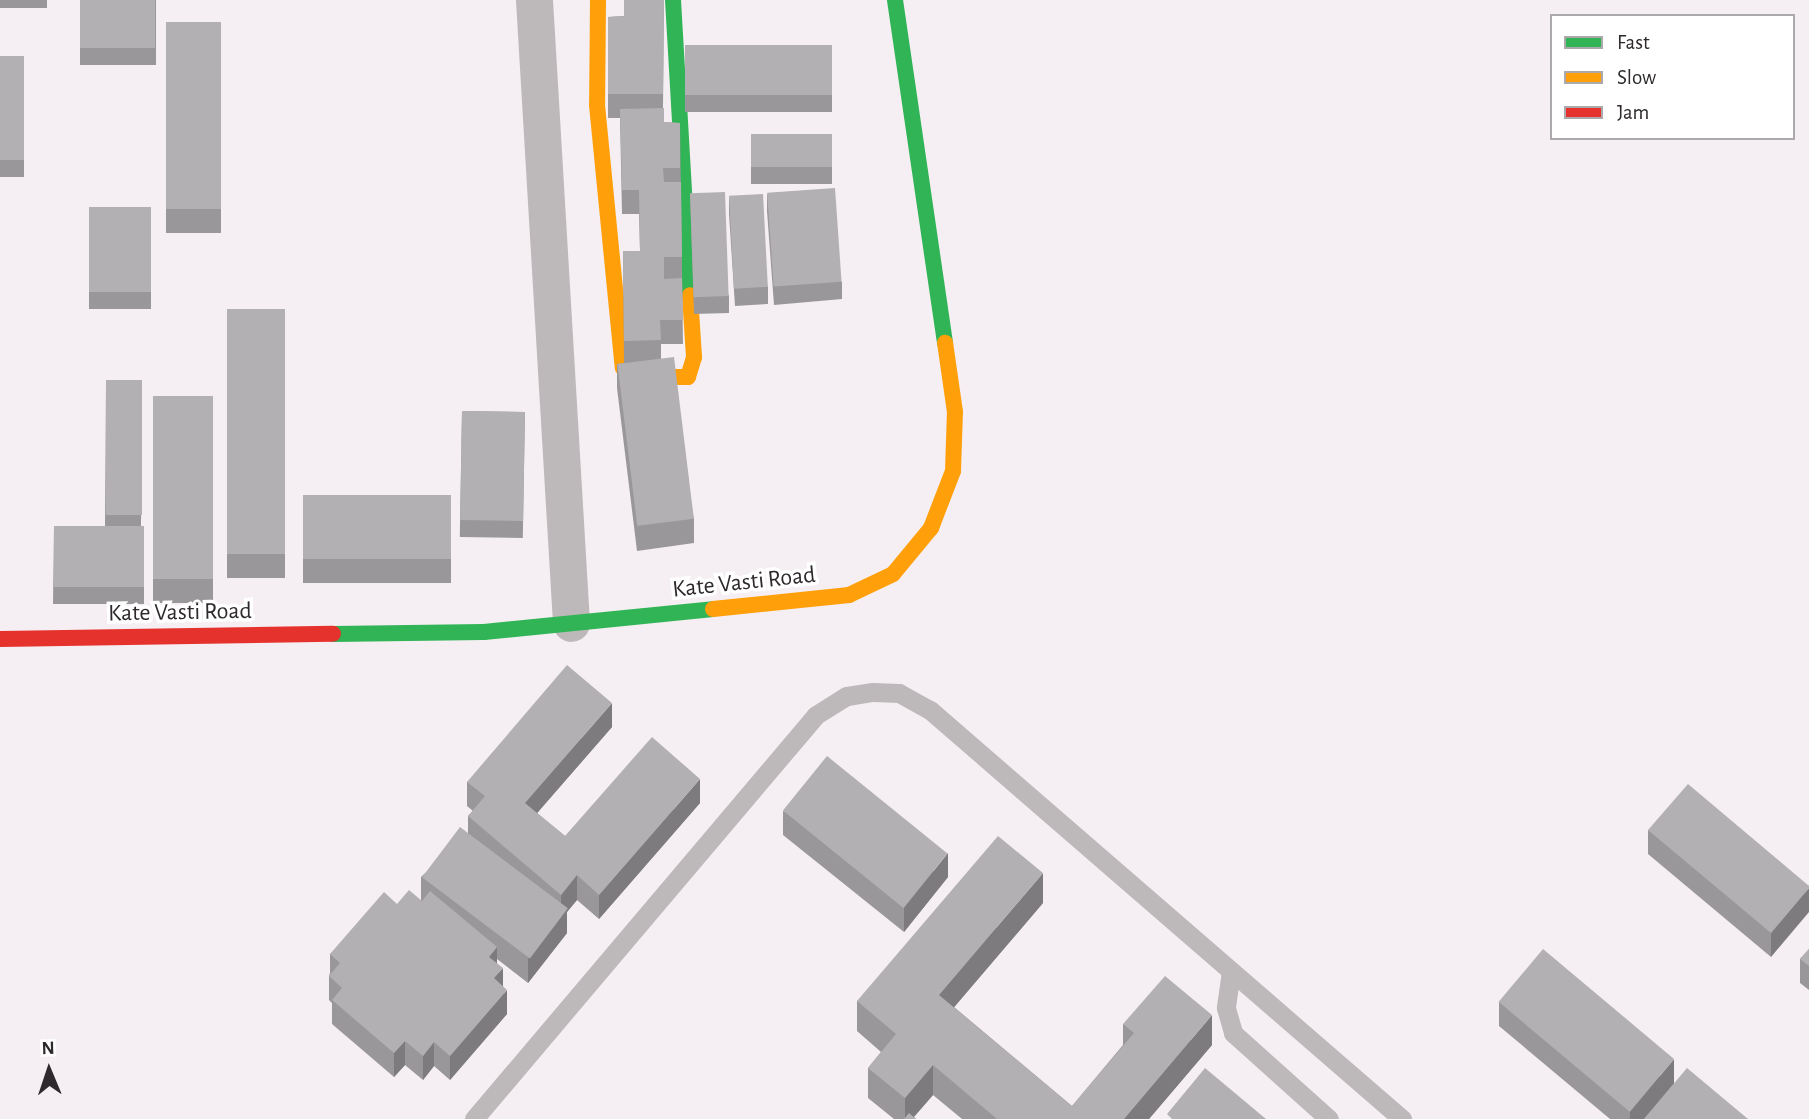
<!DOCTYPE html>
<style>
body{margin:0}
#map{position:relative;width:1809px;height:1119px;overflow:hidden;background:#f5eff3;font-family:"Alegreya Sans",sans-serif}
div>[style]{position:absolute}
.lane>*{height:19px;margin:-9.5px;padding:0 9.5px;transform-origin:9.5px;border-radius:9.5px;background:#bdb9bb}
.street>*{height:37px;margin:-18.5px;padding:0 18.5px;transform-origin:18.5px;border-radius:18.5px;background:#bdb9bb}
.fast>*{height:16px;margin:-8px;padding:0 8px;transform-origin:8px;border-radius:8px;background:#30b455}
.slow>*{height:16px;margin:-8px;padding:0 8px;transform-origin:8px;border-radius:8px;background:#ff9f0a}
.jam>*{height:16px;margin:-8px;padding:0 8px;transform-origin:8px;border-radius:8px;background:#e5322d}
.wall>*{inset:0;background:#9a979a;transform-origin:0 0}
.shaded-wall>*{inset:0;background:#7d7b7d}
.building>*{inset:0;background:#b3b0b3;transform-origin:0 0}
span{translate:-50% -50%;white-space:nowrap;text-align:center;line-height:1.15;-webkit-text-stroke:7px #fff;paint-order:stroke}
.street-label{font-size:24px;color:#2d292c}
.legend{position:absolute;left:1550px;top:14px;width:245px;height:126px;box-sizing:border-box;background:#fff;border:2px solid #aba9ab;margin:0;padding:9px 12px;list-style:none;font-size:21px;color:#2d292c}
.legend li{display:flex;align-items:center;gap:14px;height:35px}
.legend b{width:35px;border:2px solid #aba9ab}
.north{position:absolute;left:14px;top:1035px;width:70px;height:70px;-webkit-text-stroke:5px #fff;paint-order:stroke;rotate:358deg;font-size:19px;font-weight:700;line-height:28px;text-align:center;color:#2d292c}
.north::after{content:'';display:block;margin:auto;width:24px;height:32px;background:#2d292c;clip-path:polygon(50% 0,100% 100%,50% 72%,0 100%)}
</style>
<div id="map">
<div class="lane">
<div style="left:1231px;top:971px;width:37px;rotate:98deg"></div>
<div style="left:1226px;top:1008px;width:26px;rotate:74deg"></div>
<div style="left:1233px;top:1033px;width:129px;rotate:41.9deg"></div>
<div style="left:474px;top:1119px;width:529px;rotate:-49.75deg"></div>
<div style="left:816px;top:715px;width:36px;rotate:-32deg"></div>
<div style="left:847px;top:696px;width:26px;rotate:-9deg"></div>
<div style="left:873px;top:692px;width:26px;rotate:2deg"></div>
<div style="left:899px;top:693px;width:35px;rotate:29deg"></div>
<div style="left:930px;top:710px;width:625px;rotate:40.91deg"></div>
</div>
<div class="street">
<div style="left:534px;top:0;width:624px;rotate:86.6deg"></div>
</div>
<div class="fast">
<div style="left:673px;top:0;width:295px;rotate:86.7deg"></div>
<div style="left:895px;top:0;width:347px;rotate:81.7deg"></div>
<div style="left:333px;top:634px;width:151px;rotate:-0.8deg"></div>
<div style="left:484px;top:632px;width:230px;rotate:-5.7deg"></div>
</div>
<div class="slow">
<div style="left:598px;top:0;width:105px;rotate:90.5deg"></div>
<div style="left:597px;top:105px;width:264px;rotate:84.4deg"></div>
<div style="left:623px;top:368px;width:30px;rotate:17deg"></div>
<div style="left:652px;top:377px;width:36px"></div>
<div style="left:688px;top:377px;width:21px;rotate:-73deg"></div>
<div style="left:694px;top:357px;width:62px;rotate:-93.7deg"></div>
<div style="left:713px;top:609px;width:137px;rotate:-5.9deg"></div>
<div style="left:849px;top:595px;width:49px;rotate:-25.5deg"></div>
<div style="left:893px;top:574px;width:60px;rotate:-50.4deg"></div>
<div style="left:931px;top:528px;width:61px;rotate:-68.9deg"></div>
<div style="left:953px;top:471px;width:59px;rotate:-88.1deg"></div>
<div style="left:955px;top:412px;width:70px;rotate:-98.2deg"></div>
</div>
<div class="jam">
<div style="left:0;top:639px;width:333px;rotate:-0.9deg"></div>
</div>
<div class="wall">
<div style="left:0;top:0;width:47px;height:8px"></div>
<div style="left:80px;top:0;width:76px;height:65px"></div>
<div style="clip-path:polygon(664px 0,663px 108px,664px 122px,680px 123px,683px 344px,661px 344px,661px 359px,694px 519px,694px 543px,637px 551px,617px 388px,617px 364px,624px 363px,623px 251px,640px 251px,639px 214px,622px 214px,620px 118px,608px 118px,608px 17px,624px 16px)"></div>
<div style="left:166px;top:22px;width:55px;height:211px"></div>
<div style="left:832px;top:45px;width:67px;height:147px;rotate:90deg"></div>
<div style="left:0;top:56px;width:24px;height:121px"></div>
<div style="left:751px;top:134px;width:81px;height:50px"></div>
<div style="clip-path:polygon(690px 193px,729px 296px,729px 313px,694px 314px)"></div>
<div style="clip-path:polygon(767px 194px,842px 282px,842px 299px,774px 305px,767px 211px)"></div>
<div style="clip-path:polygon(729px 197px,768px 287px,768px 304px,735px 306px,729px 214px)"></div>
<div style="left:89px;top:207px;width:62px;height:102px"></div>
<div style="left:227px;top:309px;width:58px;height:269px"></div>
<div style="clip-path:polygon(106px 380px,142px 380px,141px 526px,144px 526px,144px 604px,53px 604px,54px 526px,105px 526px)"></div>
<div style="left:153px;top:396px;width:60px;height:207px"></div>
<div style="left:462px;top:411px;width:63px;height:126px;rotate:1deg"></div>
<div style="left:303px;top:495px;width:148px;height:88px"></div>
<div style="clip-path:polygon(612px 727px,537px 813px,565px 836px,700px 803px,599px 919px,577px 900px,567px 912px,567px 933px,528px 983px,497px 959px,497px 963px,503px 986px,507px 1014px,450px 1080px,434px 1066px,423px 1080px,405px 1065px,394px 1077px,332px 1024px,332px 1003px,329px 1000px,329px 976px,330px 973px,330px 954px,397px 904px,421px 901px,421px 877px,468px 833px,468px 816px,473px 811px,467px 806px,467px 782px)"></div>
<div style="clip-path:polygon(783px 811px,948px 877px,904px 932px,783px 835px)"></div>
<div style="clip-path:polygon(1648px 830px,1809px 886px,1771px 957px,1648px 854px)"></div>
<div style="clip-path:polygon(1043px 903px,954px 1007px,1072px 1106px,1123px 1045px,1123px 1024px,1212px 1045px,1149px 1119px,962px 1119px,933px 1095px,914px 1117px,916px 1119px,894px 1119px,868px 1098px,868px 1068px,881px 1052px,857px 1031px,857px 1001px)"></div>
<div style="clip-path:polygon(1809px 949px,1809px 990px,1800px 983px,1800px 959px)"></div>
<div style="clip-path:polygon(1499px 1002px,1674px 1083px,1748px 1119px,1610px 1119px,1499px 1026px)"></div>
</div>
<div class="shaded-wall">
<div style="clip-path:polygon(612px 703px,612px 727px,525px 827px,525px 803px)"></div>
<div style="clip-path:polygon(700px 779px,700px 803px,599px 919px,599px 895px)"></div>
<div style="clip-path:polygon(948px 853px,948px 877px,904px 932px,904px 908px)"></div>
<div style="clip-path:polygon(1043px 873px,1043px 903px,939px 1025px,939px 995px)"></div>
<div style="clip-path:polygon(577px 875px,577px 900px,567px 912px,567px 933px,528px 983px,528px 959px,561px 917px,561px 895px)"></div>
<div style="clip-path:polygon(1809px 888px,1809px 912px,1771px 957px,1771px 933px)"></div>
<div style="clip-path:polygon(497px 947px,497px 971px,489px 957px)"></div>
<div style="clip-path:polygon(503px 968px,503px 992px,494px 978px)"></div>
<div style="clip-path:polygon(507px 990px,507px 1014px,450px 1080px,450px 1056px)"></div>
<div style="clip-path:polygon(1212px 1015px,1212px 1045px,1149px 1119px,1124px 1119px)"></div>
<div style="clip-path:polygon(405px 1041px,405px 1065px,394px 1077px,394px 1053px)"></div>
<div style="clip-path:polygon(434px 1042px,434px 1066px,423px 1080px,423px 1056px)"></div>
<div style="clip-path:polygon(1674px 1059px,1674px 1083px,1644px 1119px,1630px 1119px,1630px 1112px)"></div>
<div style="clip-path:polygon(933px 1065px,933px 1095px,912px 1119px,905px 1119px,905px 1098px)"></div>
</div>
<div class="building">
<div style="left:80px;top:0;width:75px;height:48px"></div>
<div style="clip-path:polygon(624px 0,664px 0,663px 94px,608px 94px,608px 17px,624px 16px)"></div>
<div style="left:166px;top:22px;width:55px;height:187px"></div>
<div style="left:832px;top:45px;width:50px;height:147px;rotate:90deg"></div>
<div style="left:0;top:56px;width:24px;height:104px"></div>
<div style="clip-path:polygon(664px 108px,664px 122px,680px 123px,680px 168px,663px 168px,664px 182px,681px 182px,682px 257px,664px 257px,664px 279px,682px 278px,683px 320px,660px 320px,661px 340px,624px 341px,623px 251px,640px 251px,639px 190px,622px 190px,620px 109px)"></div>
<div style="left:751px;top:134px;width:81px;height:33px"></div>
<div style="left:835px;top:188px;width:94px;height:68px;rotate:86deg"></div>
<div style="left:725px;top:192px;width:104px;height:35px;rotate:88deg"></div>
<div style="left:763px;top:194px;width:93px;height:34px;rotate:87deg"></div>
<div style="left:89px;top:207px;width:62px;height:85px"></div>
<div style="left:227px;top:309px;width:58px;height:245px"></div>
<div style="left:674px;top:357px;width:163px;height:57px;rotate:83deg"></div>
<div style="left:106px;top:380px;width:36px;height:135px"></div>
<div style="left:153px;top:396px;width:60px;height:183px"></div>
<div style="left:462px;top:411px;width:63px;height:109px;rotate:1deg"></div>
<div style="left:303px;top:495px;width:148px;height:64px"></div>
<div style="left:54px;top:526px;width:90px;height:61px"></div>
<div style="clip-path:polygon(567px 665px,612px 703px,525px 803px,565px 836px,652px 737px,700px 779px,599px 895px,577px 875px,561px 895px,468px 816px,485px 796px,467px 782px)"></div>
<div style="left:827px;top:756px;width:155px;height:70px;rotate:39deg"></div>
<div style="clip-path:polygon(1688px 784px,1809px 886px,1809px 888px,1771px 933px,1648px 830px)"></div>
<div style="left:460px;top:827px;width:135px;height:63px;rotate:37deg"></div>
<div style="clip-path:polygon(998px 836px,1043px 873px,939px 995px,1072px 1106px,1134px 1033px,1123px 1024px,1165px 976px,1212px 1015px,1124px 1119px,997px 1119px,933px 1065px,905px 1098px,868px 1068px,896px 1034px,857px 1001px)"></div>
<div style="clip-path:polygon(409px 890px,422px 901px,430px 891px,497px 947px,489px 957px,503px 968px,494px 978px,507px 990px,450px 1056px,434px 1042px,423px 1056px,405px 1041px,394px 1053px,332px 1000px,342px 988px,329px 976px,340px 963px,330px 954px,384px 892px,397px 904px)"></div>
<div style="left:1543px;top:949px;width:171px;height:69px;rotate:40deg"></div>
<div style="clip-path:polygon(1809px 949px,1809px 966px,1800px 959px)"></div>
<div style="clip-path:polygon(1205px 1068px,1266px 1119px,1172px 1119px,1167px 1114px)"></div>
<div style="clip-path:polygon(1687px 1068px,1748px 1119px,1644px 1119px)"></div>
<div style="clip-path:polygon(909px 1113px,916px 1119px,904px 1119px)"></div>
</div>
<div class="street-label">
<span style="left:744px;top:583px;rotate:-6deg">Kate Vasti Road</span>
<span style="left:180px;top:613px;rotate:-1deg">Kate Vasti Road</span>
</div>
<ul class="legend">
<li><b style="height:9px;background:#30b455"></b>Fast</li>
<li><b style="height:9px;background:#ff9f0a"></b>Slow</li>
<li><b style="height:9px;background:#e5322d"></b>Jam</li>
</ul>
<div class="north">N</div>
</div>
